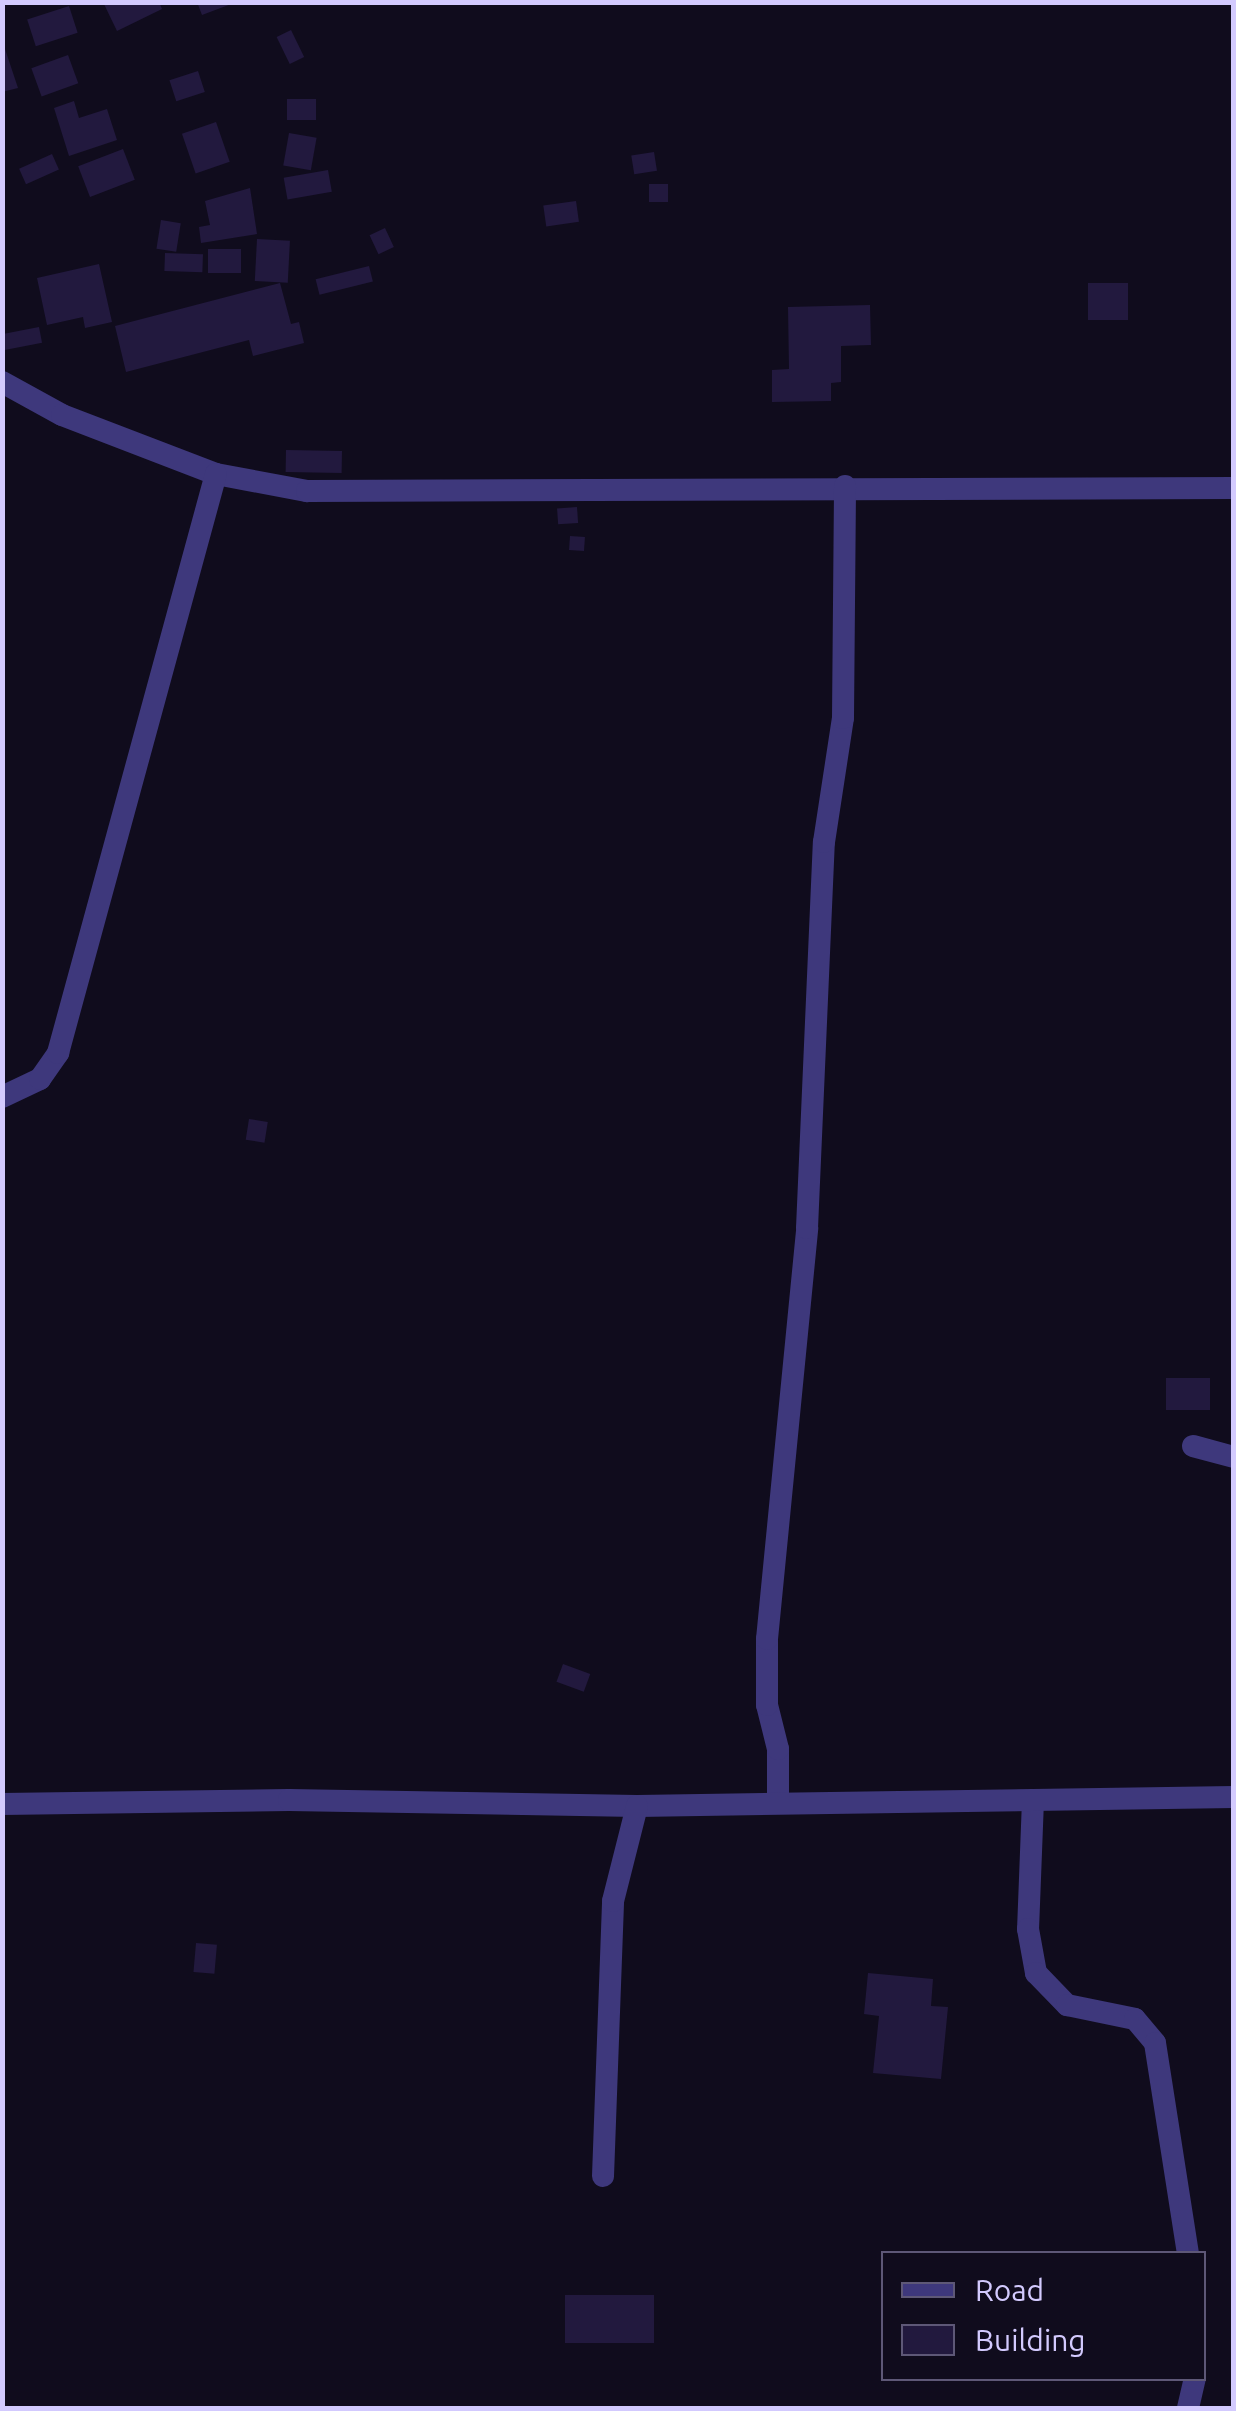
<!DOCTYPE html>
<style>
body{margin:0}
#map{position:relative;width:1236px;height:2411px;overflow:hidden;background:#100c1d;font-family:Ubuntu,sans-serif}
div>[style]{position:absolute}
.building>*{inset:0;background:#22193e;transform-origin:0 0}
.minor>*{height:22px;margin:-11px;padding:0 11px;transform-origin:11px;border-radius:11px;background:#3e387c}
span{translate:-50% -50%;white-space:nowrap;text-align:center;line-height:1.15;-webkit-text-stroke:9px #100c1d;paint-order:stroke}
.frame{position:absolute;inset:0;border:5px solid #d3cafe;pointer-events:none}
.legend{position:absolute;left:881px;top:2251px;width:325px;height:130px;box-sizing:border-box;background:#100c1d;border:2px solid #5e5877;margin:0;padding:12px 18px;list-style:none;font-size:30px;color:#d3cafe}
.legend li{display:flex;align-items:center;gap:20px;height:50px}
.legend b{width:50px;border:2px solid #5e5877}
</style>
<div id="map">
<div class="building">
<div style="clip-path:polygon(103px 2px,159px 2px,162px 9px,117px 31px)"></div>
<div style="clip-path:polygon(197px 2px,234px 2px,234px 3px,202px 15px)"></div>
<div style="left:69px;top:6px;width:28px;height:44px;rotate:72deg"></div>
<div style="left:291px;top:30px;width:30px;height:16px;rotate:64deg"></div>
<div style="clip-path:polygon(2px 40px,18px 88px,2px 92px)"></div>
<div style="left:68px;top:55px;width:30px;height:39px;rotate:70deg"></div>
<div style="left:198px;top:71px;width:22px;height:30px;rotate:72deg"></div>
<div style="left:316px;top:99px;width:21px;height:29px;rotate:90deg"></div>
<div style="clip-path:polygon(74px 101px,79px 118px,107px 109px,117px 140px,69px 156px,54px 108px)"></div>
<div style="left:216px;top:122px;width:42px;height:36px;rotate:71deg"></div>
<div style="left:289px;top:133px;width:28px;height:33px;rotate:10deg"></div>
<div style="left:123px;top:149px;width:33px;height:48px;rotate:69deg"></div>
<div style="left:654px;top:152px;width:19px;height:23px;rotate:81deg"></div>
<div style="left:52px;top:154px;width:17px;height:36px;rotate:66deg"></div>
<div style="left:328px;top:170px;width:22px;height:45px;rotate:80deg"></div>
<div style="left:668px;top:184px;width:18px;height:19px;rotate:90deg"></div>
<div style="clip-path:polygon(250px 188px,257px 234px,201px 243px,199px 227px,210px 225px,205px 201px)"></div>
<div style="left:576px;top:201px;width:21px;height:33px;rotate:82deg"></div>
<div style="left:161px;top:220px;width:20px;height:29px;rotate:9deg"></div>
<div style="left:385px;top:228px;width:21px;height:17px;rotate:65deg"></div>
<div style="left:257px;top:239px;width:33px;height:42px;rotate:3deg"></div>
<div style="left:241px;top:249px;width:24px;height:33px;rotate:90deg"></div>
<div style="left:165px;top:253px;width:38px;height:18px;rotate:2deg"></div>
<div style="clip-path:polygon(99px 264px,112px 322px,85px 328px,83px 317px,47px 325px,37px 278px)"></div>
<div style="left:369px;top:266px;width:16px;height:55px;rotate:76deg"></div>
<div style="clip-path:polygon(280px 283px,291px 324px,299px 322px,304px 343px,253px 356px,249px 340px,126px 372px,115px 326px)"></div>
<div style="left:1088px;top:283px;width:40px;height:37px"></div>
<div style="clip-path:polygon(870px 305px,871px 345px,841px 346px,841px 382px,831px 383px,831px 401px,772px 402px,772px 370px,789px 369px,788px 307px)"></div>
<div style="left:39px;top:327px;width:16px;height:38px;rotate:79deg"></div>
<div style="left:286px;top:450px;width:56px;height:22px;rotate:1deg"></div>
<div style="left:577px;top:507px;width:16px;height:20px;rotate:86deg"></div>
<div style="left:570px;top:536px;width:15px;height:14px;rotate:4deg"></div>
<div style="left:249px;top:1119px;width:19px;height:21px;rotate:9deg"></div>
<div style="left:1166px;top:1378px;width:44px;height:32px"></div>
<div style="left:563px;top:1664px;width:29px;height:19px;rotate:20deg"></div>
<div style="left:196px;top:1943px;width:21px;height:29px;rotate:5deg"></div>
<div style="clip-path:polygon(868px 1973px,933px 1979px,931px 2006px,948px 2007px,941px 2079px,873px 2073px,879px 2016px,864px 2014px)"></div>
<div style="left:565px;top:2295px;width:89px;height:48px"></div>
</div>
<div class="minor">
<div style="left:2px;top:382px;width:68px;rotate:28.8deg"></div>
<div style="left:62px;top:415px;width:165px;rotate:21deg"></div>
<div style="left:216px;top:474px;width:93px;rotate:10.6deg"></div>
<div style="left:307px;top:491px;width:927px;rotate:-0.19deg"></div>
<div style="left:2px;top:1097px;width:42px;rotate:-25.3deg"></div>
<div style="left:40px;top:1079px;width:32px;rotate:-55deg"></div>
<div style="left:58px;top:1053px;width:600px;rotate:-74.74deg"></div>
<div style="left:1193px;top:1446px;width:42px;rotate:15deg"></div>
<div style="left:1033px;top:1800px;width:129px;rotate:92.2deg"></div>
<div style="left:1028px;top:1929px;width:45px;rotate:79.7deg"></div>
<div style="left:1036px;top:1973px;width:45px;rotate:45.9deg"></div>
<div style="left:1067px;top:2005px;width:69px;rotate:11.6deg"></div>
<div style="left:1135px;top:2019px;width:31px;rotate:50deg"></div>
<div style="left:1155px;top:2043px;width:214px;rotate:81.1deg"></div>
<div style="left:778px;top:1803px;width:54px;rotate:-90deg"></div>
<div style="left:778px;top:1749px;width:45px;rotate:-104deg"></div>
<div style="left:767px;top:1705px;width:66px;rotate:-90deg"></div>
<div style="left:767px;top:1639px;width:413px;rotate:-84.4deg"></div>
<div style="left:807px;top:1228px;width:386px;rotate:-87.5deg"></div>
<div style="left:824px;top:842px;width:125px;rotate:-81.3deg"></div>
<div style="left:843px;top:718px;width:232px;rotate:-89.5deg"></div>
<div style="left:2px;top:1804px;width:287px;rotate:-0.8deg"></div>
<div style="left:289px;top:1800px;width:348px;rotate:1deg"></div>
<div style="left:637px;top:1806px;width:597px;rotate:-0.86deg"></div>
<div style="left:603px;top:2176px;width:275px;rotate:-87.9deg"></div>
<div style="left:613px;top:1901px;width:98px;rotate:-75.8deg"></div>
<div style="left:1188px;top:2408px;width:31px;rotate:-77deg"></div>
</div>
<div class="frame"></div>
<ul class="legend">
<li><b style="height:12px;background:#3e387c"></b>Road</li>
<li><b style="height:28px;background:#22193e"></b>Building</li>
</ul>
</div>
